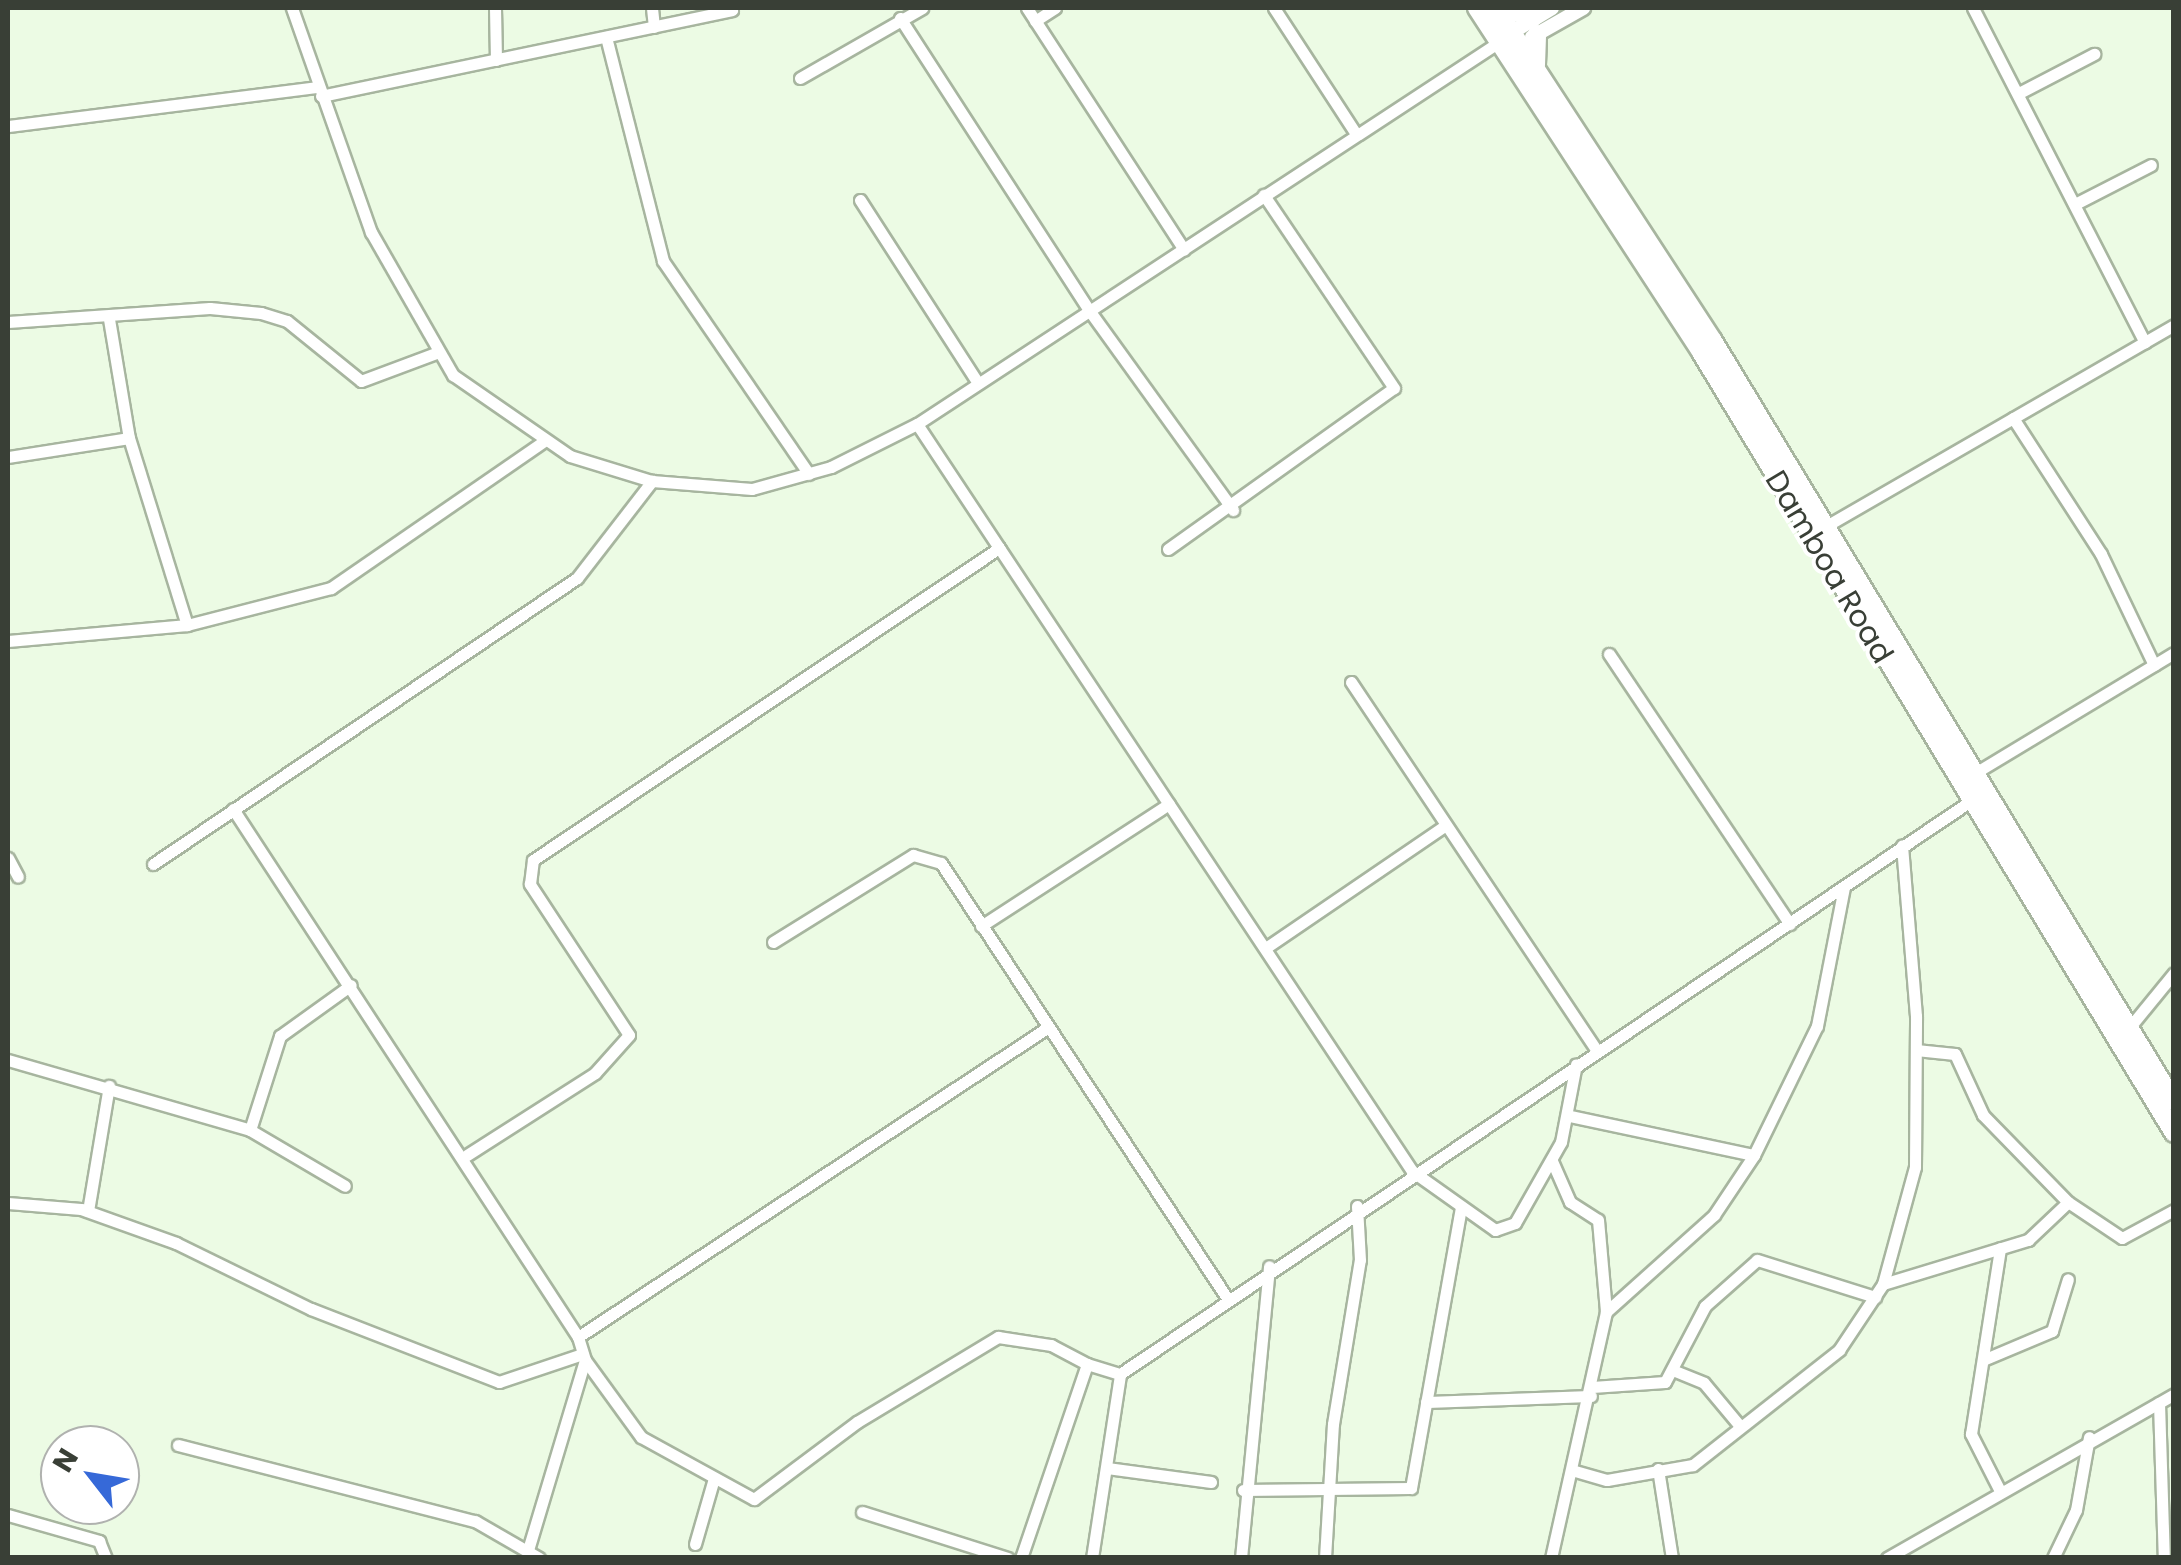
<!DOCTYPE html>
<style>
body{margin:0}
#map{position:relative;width:2181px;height:1565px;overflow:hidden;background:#ecfbe4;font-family:Poppins,sans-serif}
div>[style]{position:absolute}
.roads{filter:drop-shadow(2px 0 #a7b59f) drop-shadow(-2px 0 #a7b59f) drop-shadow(0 2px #a7b59f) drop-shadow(0 -2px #a7b59f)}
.minor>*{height:11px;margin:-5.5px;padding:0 5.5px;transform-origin:5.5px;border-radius:5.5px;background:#fff}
.tertiary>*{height:14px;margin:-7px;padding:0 7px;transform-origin:7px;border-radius:7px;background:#fff}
.primary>*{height:18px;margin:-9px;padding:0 9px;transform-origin:9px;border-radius:9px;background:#fff}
span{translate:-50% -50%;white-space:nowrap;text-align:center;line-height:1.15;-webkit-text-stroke:8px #fff;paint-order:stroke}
.street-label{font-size:30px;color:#393f36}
.frame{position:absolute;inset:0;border:10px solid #393f36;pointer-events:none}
.north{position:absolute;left:40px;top:1425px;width:100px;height:100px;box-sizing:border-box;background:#fff;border:2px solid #b0b2af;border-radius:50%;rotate:301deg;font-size:28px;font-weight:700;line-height:40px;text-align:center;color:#393f36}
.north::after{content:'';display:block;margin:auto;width:35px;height:45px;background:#3669d8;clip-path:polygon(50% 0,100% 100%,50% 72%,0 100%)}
</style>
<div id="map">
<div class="roads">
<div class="minor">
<div style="left:292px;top:8px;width:238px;rotate:70.6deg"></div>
<div style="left:371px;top:232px;width:165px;rotate:60.2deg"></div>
<div style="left:453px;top:375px;width:142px;rotate:34.7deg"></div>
<div style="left:570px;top:456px;width:86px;rotate:17deg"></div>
<div style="left:652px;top:481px;width:100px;rotate:4.6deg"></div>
<div style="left:752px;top:489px;width:82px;rotate:-15.6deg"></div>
<div style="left:831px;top:467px;width:96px;rotate:-26.6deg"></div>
<div style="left:917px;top:424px;width:696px;rotate:-33.28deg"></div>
<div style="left:495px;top:8px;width:52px;rotate:88.9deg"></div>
<div style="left:652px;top:8px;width:19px;rotate:84deg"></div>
<div style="left:1027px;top:8px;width:288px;rotate:57deg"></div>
<div style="left:1274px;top:8px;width:150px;rotate:56.9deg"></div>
<div style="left:1973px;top:8px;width:376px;rotate:62.8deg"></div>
<div style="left:900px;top:18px;width:351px;rotate:57.1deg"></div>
<div style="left:1091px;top:313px;width:243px;rotate:54.2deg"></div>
<div style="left:1035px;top:21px;width:24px;rotate:-33deg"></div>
<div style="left:606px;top:37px;width:231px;rotate:75.7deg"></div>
<div style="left:663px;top:261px;width:258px;rotate:55.6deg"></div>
<div style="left:800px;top:78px;width:141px;rotate:-29.8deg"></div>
<div style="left:2019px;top:93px;width:85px;rotate:-27.5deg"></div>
<div style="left:321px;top:96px;width:420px;rotate:-11.8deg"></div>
<div style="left:8px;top:126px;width:311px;rotate:-7.2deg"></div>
<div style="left:860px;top:200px;width:218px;rotate:57.2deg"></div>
<div style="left:2077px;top:203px;width:83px;rotate:-27.2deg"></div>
<div style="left:109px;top:319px;width:121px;rotate:80.5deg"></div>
<div style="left:129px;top:438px;width:196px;rotate:72.8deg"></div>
<div style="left:8px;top:322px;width:202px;rotate:-4deg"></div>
<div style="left:210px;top:308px;width:51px;rotate:5.6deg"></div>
<div style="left:261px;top:313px;width:27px;rotate:17deg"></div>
<div style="left:287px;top:321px;width:95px;rotate:39deg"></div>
<div style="left:361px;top:381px;width:80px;rotate:-20.5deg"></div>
<div style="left:2013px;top:418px;width:162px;rotate:57.1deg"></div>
<div style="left:2101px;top:554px;width:123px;rotate:64.5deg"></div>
<div style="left:917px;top:424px;width:896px;rotate:56.47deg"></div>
<div style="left:1412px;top:1171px;width:102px;rotate:35.4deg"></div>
<div style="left:1495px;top:1230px;width:21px;rotate:-19deg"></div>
<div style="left:1515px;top:1223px;width:93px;rotate:-60.4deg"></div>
<div style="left:1561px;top:1142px;width:79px;rotate:-79.1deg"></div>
<div style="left:8px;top:457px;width:122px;rotate:-8.9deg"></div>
<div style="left:1821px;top:529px;width:408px;rotate:-30deg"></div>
<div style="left:1168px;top:549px;width:277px;rotate:-35.5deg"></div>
<div style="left:1394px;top:388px;width:233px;rotate:-124deg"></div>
<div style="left:8px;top:641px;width:180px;rotate:-5.1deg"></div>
<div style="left:187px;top:625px;width:149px;rotate:-14.4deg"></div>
<div style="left:331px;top:588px;width:257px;rotate:-34.6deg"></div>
<div style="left:1609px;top:654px;width:325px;rotate:56.2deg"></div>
<div style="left:1351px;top:682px;width:442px;rotate:56.3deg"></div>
<div style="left:1975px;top:773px;width:232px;rotate:-31.1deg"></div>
<div style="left:233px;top:809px;width:631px;rotate:56.84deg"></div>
<div style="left:578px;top:1337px;width:24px;rotate:73deg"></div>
<div style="left:585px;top:1360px;width:198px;rotate:106.7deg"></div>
<div style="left:8px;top:858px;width:21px;rotate:62deg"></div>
<div style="left:153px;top:864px;width:511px;rotate:-34deg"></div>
<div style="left:577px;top:578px;width:123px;rotate:-52.3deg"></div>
<div style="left:981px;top:926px;width:224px;rotate:-33deg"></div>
<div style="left:773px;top:942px;width:165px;rotate:-31.9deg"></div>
<div style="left:913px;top:855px;width:29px;rotate:16deg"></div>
<div style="left:941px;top:863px;width:521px;rotate:56.68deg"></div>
<div style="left:1267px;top:947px;width:213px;rotate:-34.3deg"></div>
<div style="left:2129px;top:1028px;width:71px;rotate:-50.7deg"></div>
<div style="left:1916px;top:1050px;width:39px;rotate:6deg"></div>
<div style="left:1955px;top:1054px;width:67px;rotate:65.3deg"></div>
<div style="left:1983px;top:1115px;width:122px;rotate:45.7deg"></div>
<div style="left:2068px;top:1202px;width:65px;rotate:33.7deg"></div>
<div style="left:2122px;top:1238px;width:59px;rotate:-28.3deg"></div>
<div style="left:8px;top:1060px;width:252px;rotate:16.1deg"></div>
<div style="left:250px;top:1130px;width:110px;rotate:30.5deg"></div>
<div style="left:1570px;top:1116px;width:188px;rotate:12deg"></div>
<div style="left:250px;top:1130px;width:99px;rotate:-72.3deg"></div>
<div style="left:280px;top:1036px;width:87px;rotate:-35.7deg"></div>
<div style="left:467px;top:1155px;width:152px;rotate:-32.6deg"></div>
<div style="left:595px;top:1073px;width:51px;rotate:-48.2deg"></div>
<div style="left:629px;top:1035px;width:181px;rotate:-123.3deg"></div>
<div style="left:530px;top:884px;width:24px;rotate:-83deg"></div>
<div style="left:533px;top:860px;width:561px;rotate:-33.8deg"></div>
<div style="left:1552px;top:1161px;width:45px;rotate:66.3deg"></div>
<div style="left:1570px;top:1202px;width:33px;rotate:33deg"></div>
<div style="left:1598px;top:1220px;width:92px;rotate:85deg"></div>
<div style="left:8px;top:1203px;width:73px;rotate:4.7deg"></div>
<div style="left:81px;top:1209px;width:101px;rotate:19.7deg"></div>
<div style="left:176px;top:1243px;width:150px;rotate:26.1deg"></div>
<div style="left:311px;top:1309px;width:202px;rotate:21.2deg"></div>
<div style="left:499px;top:1382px;width:88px;rotate:-18.6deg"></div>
<div style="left:88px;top:1211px;width:127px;rotate:-80.5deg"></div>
<div style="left:1883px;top:1284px;width:152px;rotate:-16.9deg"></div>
<div style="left:2028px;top:1240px;width:55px;rotate:-43.5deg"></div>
<div style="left:578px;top:1337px;width:562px;rotate:-33.38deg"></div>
<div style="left:585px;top:1360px;width:95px;rotate:54deg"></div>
<div style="left:641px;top:1437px;width:129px;rotate:28.8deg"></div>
<div style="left:754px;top:1499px;width:129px;rotate:-36.8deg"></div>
<div style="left:857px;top:1422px;width:165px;rotate:-31.1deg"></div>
<div style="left:998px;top:1337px;width:54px;rotate:8.6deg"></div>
<div style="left:1051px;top:1345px;width:41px;rotate:27.8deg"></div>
<div style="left:1983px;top:1360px;width:75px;rotate:-22.8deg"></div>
<div style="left:2052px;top:1331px;width:54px;rotate:-72.9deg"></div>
<div style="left:1675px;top:1371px;width:31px;rotate:22deg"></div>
<div style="left:1704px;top:1383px;width:56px;rotate:50.1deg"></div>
<div style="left:1592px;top:1387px;width:73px;rotate:-3.9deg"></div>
<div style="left:1665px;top:1382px;width:86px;rotate:-62.2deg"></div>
<div style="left:1705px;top:1306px;width:69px;rotate:-41.5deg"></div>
<div style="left:1757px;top:1260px;width:124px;rotate:17.4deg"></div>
<div style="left:1426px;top:1402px;width:165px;rotate:-2.1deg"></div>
<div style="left:2159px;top:1403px;width:155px;rotate:88.2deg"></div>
<div style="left:178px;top:1445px;width:307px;rotate:14.4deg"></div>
<div style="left:475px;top:1521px;width:74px;rotate:30deg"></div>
<div style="left:1107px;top:1468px;width:105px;rotate:7.7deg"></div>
<div style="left:1658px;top:1469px;width:90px;rotate:81.1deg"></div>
<div style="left:1575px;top:1471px;width:33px;rotate:16deg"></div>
<div style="left:1607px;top:1480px;width:87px;rotate:-9.9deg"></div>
<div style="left:1693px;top:1465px;width:186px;rotate:-38.2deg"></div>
<div style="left:1839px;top:1350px;width:79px;rotate:-56.3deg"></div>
<div style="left:1883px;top:1284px;width:121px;rotate:-74.7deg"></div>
<div style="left:1915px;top:1167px;width:151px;rotate:-89.6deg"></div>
<div style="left:1916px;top:1016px;width:171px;rotate:-94.7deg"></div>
<div style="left:1999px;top:1489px;width:62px;rotate:-117deg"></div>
<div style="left:1971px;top:1434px;width:188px;rotate:-81.1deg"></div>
<div style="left:1243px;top:1490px;width:168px;rotate:-0.7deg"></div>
<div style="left:1411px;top:1488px;width:285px;rotate:-79.9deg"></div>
<div style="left:862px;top:1512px;width:153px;rotate:17.5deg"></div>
<div style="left:8px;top:1515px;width:95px;rotate:15.9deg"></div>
<div style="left:99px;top:1541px;width:18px;rotate:68deg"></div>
<div style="left:695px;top:1544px;width:69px;rotate:-73.9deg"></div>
<div style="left:1021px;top:1558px;width:205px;rotate:-71.2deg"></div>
<div style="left:1087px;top:1364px;width:34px;rotate:17deg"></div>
<div style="left:1120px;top:1374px;width:1027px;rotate:-33.97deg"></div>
<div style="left:1092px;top:1558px;width:186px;rotate:-81.3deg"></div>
<div style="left:1241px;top:1558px;width:293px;rotate:-84.5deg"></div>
<div style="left:1325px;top:1558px;width:134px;rotate:-86.6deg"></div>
<div style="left:1333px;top:1424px;width:166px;rotate:-80.7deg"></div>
<div style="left:1360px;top:1260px;width:54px;rotate:-93.2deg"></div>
<div style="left:1551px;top:1558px;width:252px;rotate:-77.4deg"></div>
<div style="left:1606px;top:1312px;width:145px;rotate:-41.9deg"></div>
<div style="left:1714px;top:1215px;width:72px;rotate:-56.3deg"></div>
<div style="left:1754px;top:1155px;width:144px;rotate:-64deg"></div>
<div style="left:1817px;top:1026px;width:142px;rotate:-79deg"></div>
<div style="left:1887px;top:1558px;width:331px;rotate:-29.7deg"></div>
<div style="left:2053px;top:1558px;width:53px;rotate:-64.4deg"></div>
<div style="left:2076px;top:1510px;width:74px;rotate:-79.9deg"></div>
</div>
<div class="tertiary">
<div style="left:1506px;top:36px;width:54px;rotate:-31.3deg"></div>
<div style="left:1532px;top:37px;width:59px;rotate:-29.6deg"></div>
</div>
<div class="primary">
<div style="left:1477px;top:8px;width:411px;rotate:56.9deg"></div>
<div style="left:1701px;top:352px;width:913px;rotate:58.8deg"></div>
<div style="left:1496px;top:8px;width:397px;rotate:56.9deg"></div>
<div style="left:1713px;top:341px;width:890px;rotate:58.79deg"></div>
<div style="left:1498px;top:8px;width:37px;rotate:14deg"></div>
<div style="left:1536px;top:65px;width:31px;rotate:-88deg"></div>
</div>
</div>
<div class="street-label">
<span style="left:1829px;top:567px;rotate:59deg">Damboa Road</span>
</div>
<div class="frame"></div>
<div class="north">N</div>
</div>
